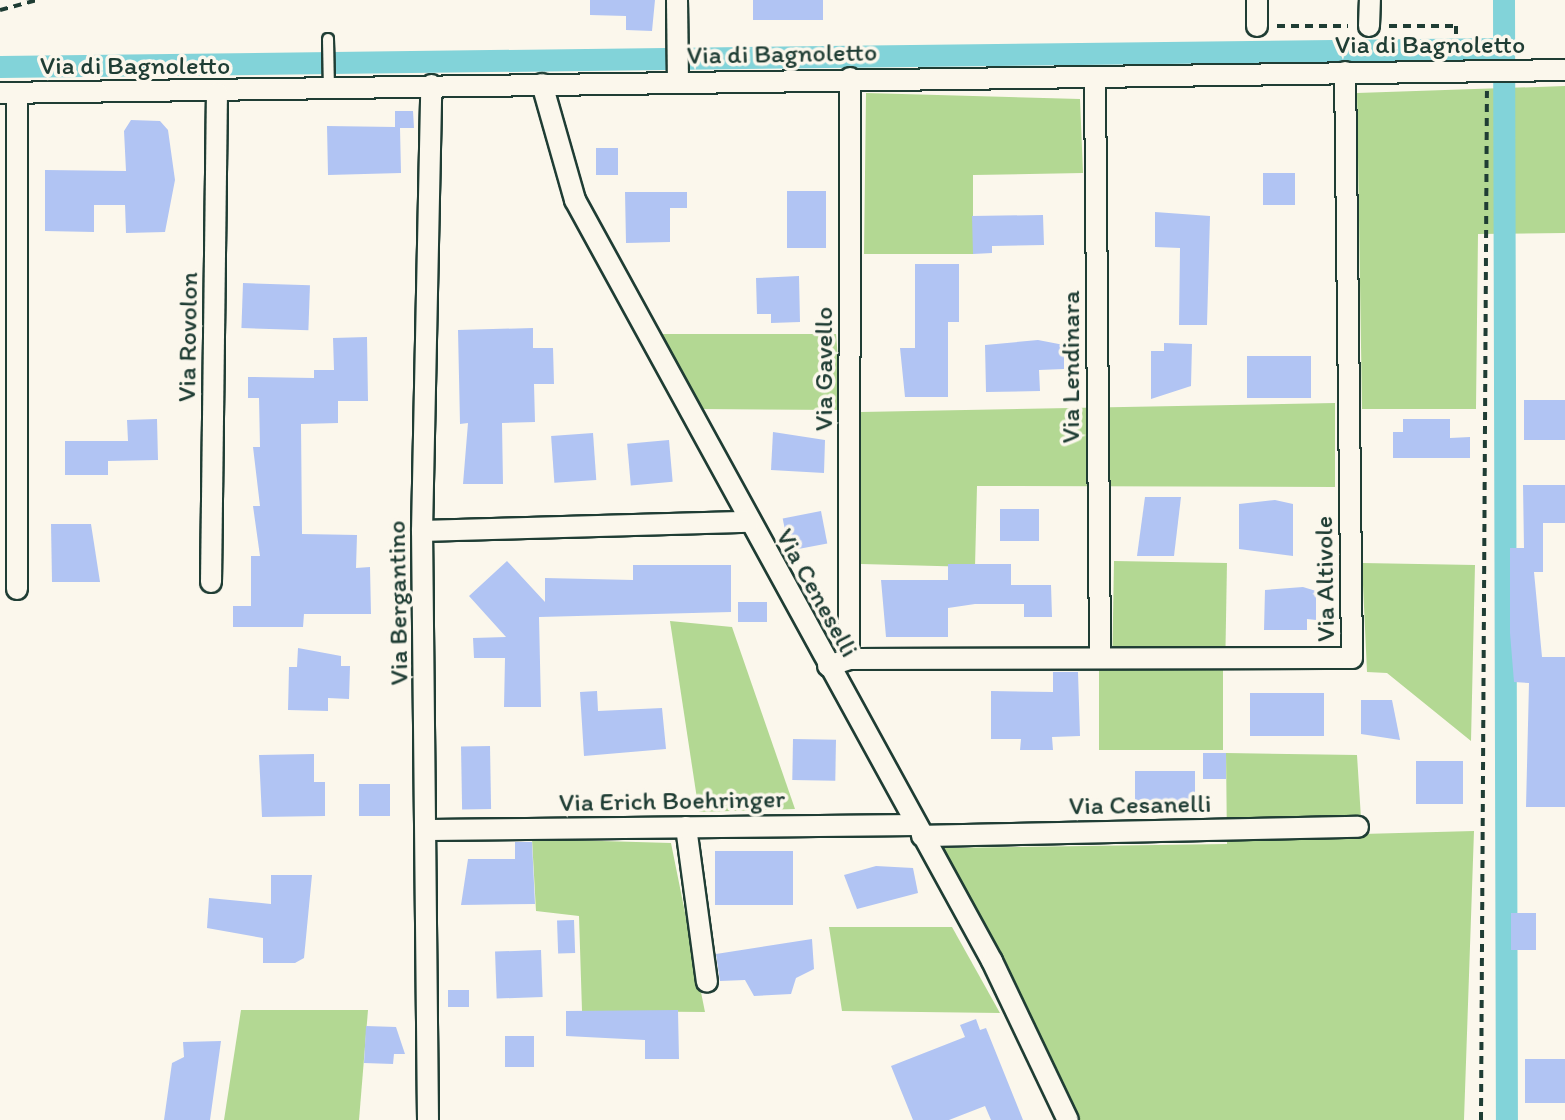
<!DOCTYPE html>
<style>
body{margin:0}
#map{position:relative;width:1565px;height:1120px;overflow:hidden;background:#fbf7ec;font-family:Itim,sans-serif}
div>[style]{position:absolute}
.green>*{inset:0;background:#b3d893;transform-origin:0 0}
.canal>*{height:22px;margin:-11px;padding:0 11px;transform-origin:11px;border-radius:11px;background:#82d3d9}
.building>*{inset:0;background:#b1c4f3;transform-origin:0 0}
.path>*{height:4px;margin-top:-2px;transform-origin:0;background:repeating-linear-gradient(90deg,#1f3d34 0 8px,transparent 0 14px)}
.roads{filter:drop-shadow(2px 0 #1f3d34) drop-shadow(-2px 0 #1f3d34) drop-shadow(0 2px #1f3d34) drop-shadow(0 -2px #1f3d34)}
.service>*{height:10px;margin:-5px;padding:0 5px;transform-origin:5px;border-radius:5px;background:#fbf7ec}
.minor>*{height:20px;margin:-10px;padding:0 10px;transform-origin:10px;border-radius:10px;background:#fbf7ec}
span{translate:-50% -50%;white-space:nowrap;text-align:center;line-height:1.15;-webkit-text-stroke:7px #fbf7ec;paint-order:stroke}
.street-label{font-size:26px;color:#1f3d34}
</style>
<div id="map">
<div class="green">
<div style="clip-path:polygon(1565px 86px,1565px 233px,1478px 234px,1476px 409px,1362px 409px,1357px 93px)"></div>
<div style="clip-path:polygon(866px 93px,1080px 99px,1083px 173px,973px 175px,973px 254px,864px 254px)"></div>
<div style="clip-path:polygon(661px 334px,836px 334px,842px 410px,701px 409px)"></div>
<div style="clip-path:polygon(1335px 403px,1335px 487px,977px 486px,975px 567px,861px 564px,861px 412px)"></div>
<div style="left:1114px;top:561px;width:113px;height:86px;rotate:1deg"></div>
<div style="clip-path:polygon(1362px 563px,1475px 565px,1471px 741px,1387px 673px,1367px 672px)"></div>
<div style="clip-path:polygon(670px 621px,732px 627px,795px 809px,699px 812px)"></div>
<div style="left:1099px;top:666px;width:124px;height:84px"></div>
<div style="clip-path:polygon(1226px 753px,1357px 755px,1362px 834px,1474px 831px,1464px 1120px,1078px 1120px,940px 848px,1227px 844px)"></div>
<div style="clip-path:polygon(532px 839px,671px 843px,705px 1012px,582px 1011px,579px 916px,536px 911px)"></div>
<div style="clip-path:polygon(829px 927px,952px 927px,1000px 1013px,842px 1011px)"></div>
<div style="clip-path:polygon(241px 1010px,368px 1010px,359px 1120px,224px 1120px)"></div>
</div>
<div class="canal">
<div style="left:1504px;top:0;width:1120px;rotate:89.85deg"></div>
<div style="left:0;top:67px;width:1504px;rotate:-0.69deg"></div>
</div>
<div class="building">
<div style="clip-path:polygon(590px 0,655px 0,652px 31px,626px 30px,626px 16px,590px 15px)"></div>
<div style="left:753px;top:0;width:70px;height:20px"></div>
<div style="clip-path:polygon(395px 111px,413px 111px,414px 128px,400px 128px,401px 173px,328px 175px,327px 126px,395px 127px)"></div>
<div style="clip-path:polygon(131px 120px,160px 121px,168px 130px,175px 180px,165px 232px,126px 233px,125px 205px,94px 205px,94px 232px,45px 231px,45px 170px,126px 171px,124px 131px)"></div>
<div style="left:618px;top:148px;width:27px;height:22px;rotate:90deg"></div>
<div style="left:1263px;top:173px;width:32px;height:32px"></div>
<div style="left:787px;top:191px;width:39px;height:57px"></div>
<div style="clip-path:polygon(625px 192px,687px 192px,687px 208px,670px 208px,670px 242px,626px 243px)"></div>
<div style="clip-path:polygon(1155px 212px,1210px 216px,1207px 325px,1179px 325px,1180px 248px,1155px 247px)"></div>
<div style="clip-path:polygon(1043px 215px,1044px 245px,992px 246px,992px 253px,973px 254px,972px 216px)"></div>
<div style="clip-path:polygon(915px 264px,959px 264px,959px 322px,948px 322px,948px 397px,905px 397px,900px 348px,915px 348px)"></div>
<div style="clip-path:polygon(799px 276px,800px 322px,771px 323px,771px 314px,757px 314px,756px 278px)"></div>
<div style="left:243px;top:283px;width:67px;height:45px;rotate:2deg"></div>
<div style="clip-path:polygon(533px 328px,533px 348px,553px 348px,554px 384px,534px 384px,535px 422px,502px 423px,503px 484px,463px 484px,468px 423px,460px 424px,458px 330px)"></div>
<div style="clip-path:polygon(367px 337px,368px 401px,338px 401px,338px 423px,301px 424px,302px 534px,357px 535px,356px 568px,370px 567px,371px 614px,304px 614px,303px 627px,233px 627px,233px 606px,251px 606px,251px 556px,260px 556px,253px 506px,260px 506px,253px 447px,260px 447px,259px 398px,248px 398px,248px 377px,314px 378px,314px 370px,334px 370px,333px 338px)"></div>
<div style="clip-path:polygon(1038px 340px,1064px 345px,1064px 369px,1039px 370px,1040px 391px,986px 392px,985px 345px)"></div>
<div style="clip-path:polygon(1164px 343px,1192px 344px,1191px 386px,1151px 399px,1151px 351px,1164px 351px)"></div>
<div style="left:1311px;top:356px;width:42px;height:64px;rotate:90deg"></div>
<div style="left:1565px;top:400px;width:40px;height:41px;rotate:90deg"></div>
<div style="clip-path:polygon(157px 419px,158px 460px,108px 461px,108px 475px,65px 475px,65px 441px,128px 441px,127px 420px)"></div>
<div style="clip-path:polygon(1403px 419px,1450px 419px,1450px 438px,1470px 437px,1470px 458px,1393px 458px,1393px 432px,1403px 432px)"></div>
<div style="clip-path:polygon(773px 432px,825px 440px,824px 473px,771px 470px)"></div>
<div style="left:593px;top:433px;width:47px;height:42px;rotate:86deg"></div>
<div style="left:669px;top:440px;width:42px;height:42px;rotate:85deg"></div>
<div style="clip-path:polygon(1523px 485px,1565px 485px,1565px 523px,1543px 523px,1543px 572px,1534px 572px,1542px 657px,1565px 657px,1565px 807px,1526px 807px,1529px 683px,1514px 682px,1510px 633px,1510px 548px,1524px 548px)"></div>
<div style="clip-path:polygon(1145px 497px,1181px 497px,1174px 556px,1137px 556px)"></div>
<div style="clip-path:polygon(1275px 500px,1293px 504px,1293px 556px,1239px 549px,1239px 504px)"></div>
<div style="left:1000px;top:509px;width:39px;height:32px"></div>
<div style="left:821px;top:511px;width:33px;height:39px;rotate:79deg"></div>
<div style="clip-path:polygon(51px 524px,91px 524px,100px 582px,52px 582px)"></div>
<div style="clip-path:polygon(507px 561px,545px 602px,545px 578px,633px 580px,633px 565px,731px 565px,731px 612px,539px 617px,541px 707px,504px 707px,505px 658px,474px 658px,473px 638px,506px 637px,469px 596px)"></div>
<div style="clip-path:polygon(948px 564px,1011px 564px,1011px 585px,1051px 585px,1052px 617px,1024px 617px,1024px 604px,975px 604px,948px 608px,948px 637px,886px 637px,881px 580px,948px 580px)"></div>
<div style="clip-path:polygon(1303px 587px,1316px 591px,1316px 620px,1307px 619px,1307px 630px,1264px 630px,1265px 590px)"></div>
<div style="left:738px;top:602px;width:29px;height:20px"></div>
<div style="clip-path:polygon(298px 648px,341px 656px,341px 666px,350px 666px,349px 699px,328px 698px,328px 711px,288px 710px,289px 667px,297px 667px)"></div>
<div style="clip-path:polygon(1053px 672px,1078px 672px,1080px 736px,1052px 737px,1053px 750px,1020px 750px,1021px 739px,991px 739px,991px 691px,1053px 692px)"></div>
<div style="clip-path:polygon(597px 691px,598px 711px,662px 708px,666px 749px,584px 756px,580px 692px)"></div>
<div style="left:1250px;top:693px;width:74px;height:43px"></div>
<div style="clip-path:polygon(1361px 700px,1392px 700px,1400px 740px,1361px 734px)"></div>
<div style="left:793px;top:739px;width:43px;height:41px;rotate:1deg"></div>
<div style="left:490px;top:746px;width:63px;height:29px;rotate:89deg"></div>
<div style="left:1203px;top:753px;width:23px;height:26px"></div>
<div style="clip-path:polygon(314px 754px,314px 782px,325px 782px,325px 816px,262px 817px,259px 755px)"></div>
<div style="left:1416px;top:761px;width:47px;height:43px"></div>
<div style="left:1135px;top:771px;width:60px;height:37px"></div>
<div style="left:359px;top:784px;width:31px;height:32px"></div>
<div style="clip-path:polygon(515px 842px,532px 842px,535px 904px,461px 905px,468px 859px,515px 859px)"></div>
<div style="left:715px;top:851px;width:78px;height:54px"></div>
<div style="clip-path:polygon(876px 866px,913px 868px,918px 893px,857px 909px,844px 875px)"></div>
<div style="clip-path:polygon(271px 875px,312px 875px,304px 958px,295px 963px,263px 963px,263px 938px,207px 928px,209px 898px,271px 904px)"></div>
<div style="left:1511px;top:913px;width:25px;height:37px"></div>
<div style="left:574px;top:920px;width:33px;height:17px;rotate:88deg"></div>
<div style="clip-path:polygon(812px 939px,814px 969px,796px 978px,791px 994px,754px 996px,745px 980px,720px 981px,716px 954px)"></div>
<div style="left:541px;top:950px;width:47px;height:46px;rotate:88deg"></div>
<div style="left:448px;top:990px;width:21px;height:17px"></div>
<div style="clip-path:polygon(678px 1010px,679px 1059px,645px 1059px,645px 1040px,566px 1036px,566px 1011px)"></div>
<div style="clip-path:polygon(976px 1019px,980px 1030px,986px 1028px,1023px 1120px,991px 1120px,985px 1106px,949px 1120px,913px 1120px,891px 1066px,965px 1037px,960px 1025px)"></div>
<div style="clip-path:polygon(366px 1026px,396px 1027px,405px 1054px,394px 1054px,393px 1064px,364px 1063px)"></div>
<div style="left:505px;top:1036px;width:29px;height:31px"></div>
<div style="clip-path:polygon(221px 1041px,210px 1120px,164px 1120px,172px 1063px,184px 1057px,183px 1042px)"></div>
<div style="left:1565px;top:1059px;width:44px;height:40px;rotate:90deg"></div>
</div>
<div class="path">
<div style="left:0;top:10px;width:39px;rotate:-15deg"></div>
<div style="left:1277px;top:26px;width:71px"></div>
<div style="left:1389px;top:26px;width:67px"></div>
<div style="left:1456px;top:26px;width:28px;rotate:90deg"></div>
<div style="left:1481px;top:1120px;width:1029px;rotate:-89.67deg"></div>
</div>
<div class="roads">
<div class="service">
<div style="left:328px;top:39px;width:50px;rotate:88.9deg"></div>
</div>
<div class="minor">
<div style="left:677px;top:0;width:81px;rotate:89.3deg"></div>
<div style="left:1257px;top:0;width:26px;rotate:90deg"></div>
<div style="left:1369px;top:26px;width:26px;rotate:-88deg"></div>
<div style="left:1095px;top:79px;width:577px;rotate:89.5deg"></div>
<div style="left:542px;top:84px;width:121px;rotate:74.1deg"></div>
<div style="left:575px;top:200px;width:868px;rotate:61.28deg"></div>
<div style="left:992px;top:961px;width:176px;rotate:64.5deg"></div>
<div style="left:0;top:93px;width:1565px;rotate:-0.84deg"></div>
<div style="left:422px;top:531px;width:326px;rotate:-1.6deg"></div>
<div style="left:211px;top:582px;width:489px;rotate:-89.3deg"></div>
<div style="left:17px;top:589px;width:496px;rotate:-90deg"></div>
<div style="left:849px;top:659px;width:581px;rotate:-89.9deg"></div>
<div style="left:828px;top:666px;width:22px;rotate:-18deg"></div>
<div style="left:849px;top:659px;width:503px;rotate:-0.11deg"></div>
<div style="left:1352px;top:658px;width:586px;rotate:-90.68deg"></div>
<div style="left:686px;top:827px;width:156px;rotate:82.3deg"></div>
<div style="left:429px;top:830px;width:487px;rotate:-0.6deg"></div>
<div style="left:922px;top:836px;width:436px;rotate:-1.2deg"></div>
<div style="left:428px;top:1120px;width:589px;rotate:-90.58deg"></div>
<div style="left:422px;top:531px;width:446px;rotate:-88.8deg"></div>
</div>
</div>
<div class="street-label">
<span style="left:1430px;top:45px">Via di Bagnoletto</span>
<span style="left:782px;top:54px;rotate:-1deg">Via di Bagnoletto</span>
<span style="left:135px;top:66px">Via di Bagnoletto</span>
<span style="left:188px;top:337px;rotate:-89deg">Via Rovolon</span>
<span style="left:1071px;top:367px;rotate:-90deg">Via Lendinara</span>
<span style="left:824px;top:369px;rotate:-90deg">Via Gavello</span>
<span style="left:1325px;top:579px;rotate:-91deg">Via Altivole</span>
<span style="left:817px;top:593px;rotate:61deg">Via Ceneselli</span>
<span style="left:398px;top:603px;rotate:-91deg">Via Bergantino</span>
<span style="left:672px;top:801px;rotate:-1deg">Via Erich Boehringer</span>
<span style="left:1140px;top:805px;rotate:-1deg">Via Cesanelli</span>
</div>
</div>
